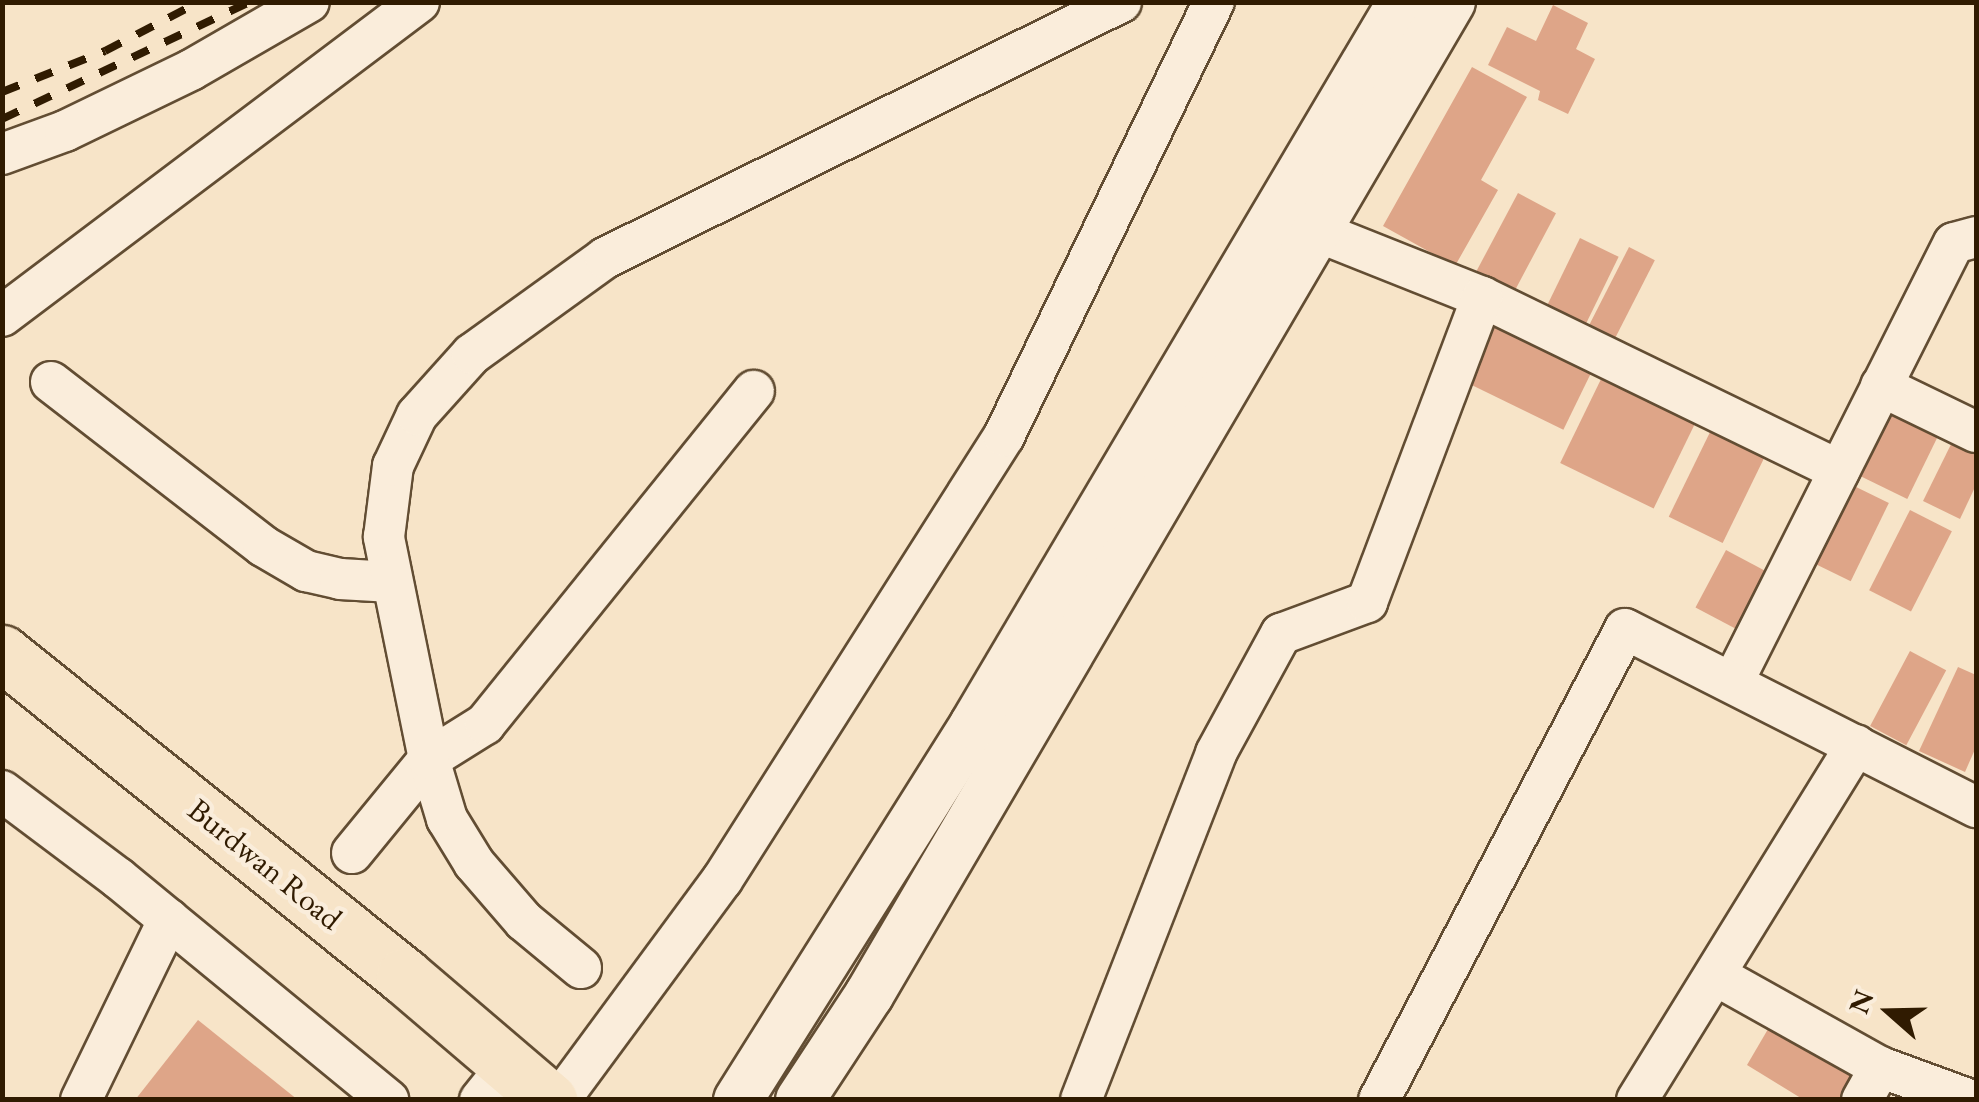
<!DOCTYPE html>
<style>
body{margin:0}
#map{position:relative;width:1979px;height:1102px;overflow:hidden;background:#f7e4c8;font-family:"EB Garamond",serif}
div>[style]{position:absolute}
.building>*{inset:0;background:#dea588;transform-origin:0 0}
.roads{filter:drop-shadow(2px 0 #624d33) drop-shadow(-2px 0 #624d33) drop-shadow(0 2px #624d33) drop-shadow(0 -2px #624d33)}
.minor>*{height:40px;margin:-20px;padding:0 20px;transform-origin:20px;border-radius:20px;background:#faeddb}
.tertiary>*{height:48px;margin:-24px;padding:0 24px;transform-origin:24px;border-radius:24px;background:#faeddb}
.primary>*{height:55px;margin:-27.5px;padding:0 27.5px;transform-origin:27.5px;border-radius:27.5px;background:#f7e4c8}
.rail>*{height:8px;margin-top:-4px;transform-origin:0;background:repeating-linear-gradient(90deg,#301b01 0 18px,transparent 0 36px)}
span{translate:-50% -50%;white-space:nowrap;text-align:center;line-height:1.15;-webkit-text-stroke:9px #faeddb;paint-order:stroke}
.street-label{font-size:32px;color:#301b01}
.frame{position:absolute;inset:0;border:5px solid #301b01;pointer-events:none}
.north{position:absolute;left:1839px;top:962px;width:100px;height:100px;-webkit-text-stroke:8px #faeddb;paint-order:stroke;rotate:290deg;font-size:28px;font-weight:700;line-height:40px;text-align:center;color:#301b01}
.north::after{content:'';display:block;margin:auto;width:35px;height:45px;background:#301b01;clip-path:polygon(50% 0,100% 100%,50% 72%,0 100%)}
</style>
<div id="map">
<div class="building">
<div style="clip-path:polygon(1553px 5px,1588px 23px,1576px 49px,1595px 59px,1568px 114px,1538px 100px,1540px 91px,1488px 65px,1507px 27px,1536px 41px)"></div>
<div style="clip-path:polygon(1472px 67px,1527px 97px,1481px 180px,1498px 190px,1455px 266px,1383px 226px)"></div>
<div style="left:1518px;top:193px;width:43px;height:92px;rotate:28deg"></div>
<div style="left:1580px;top:238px;width:43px;height:79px;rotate:26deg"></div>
<div style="left:1629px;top:247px;width:29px;height:93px;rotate:27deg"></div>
<div style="left:1488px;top:315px;width:118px;height:70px;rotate:26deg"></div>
<div style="left:1604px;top:373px;width:104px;height:100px;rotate:26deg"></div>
<div style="left:1899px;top:386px;width:57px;height:98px;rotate:26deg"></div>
<div style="clip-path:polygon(1964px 418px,1976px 425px,1976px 485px,1960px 519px,1923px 501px)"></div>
<div style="left:1713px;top:426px;width:60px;height:101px;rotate:26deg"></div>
<div style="left:1852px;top:485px;width:41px;height:87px;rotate:26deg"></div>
<div style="left:1910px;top:510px;width:47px;height:90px;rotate:27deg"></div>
<div style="left:1726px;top:550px;width:59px;height:65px;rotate:28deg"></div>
<div style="left:1910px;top:651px;width:41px;height:85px;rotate:28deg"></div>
<div style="clip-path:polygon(1958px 667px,1976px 675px,1976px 747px,1965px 772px,1919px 751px)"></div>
<div style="clip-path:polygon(198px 1020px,298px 1100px,135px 1100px)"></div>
<div style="clip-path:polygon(1771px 1024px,1855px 1075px,1840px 1100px,1804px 1100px,1747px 1065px)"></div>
</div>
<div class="roads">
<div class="minor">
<div style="left:2px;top:154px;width:67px;rotate:-20.1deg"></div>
<div style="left:65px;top:131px;width:140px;rotate:-25.8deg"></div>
<div style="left:191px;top:70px;width:136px;rotate:-30deg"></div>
<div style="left:1291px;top:221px;width:206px;rotate:21.7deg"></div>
<div style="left:1482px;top:297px;width:397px;rotate:25.9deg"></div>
<div style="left:2px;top:316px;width:522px;rotate:-36.98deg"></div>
<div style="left:51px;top:382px;width:268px;rotate:37.7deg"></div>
<div style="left:263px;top:546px;width:50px;rotate:30.2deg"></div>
<div style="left:306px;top:571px;width:35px;rotate:13deg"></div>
<div style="left:340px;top:579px;width:52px;rotate:3.3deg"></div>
<div style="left:1881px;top:386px;width:106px;rotate:25.8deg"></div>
<div style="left:1733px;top:682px;width:491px;rotate:-63.3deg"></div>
<div style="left:1954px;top:243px;width:23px;rotate:-15deg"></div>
<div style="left:2px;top:791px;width:145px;rotate:36.9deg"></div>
<div style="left:118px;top:878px;width:350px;rotate:39.4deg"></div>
<div style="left:352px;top:853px;width:122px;rotate:-50.7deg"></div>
<div style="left:429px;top:759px;width:66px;rotate:-32deg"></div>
<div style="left:485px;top:724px;width:428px;rotate:-51.1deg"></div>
<div style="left:581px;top:968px;width:74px;rotate:-140.5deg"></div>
<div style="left:524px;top:921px;width:77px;rotate:-130.8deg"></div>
<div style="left:474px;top:863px;width:52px;rotate:-121.5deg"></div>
<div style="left:447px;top:819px;width:63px;rotate:-106.7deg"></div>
<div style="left:429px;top:759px;width:227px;rotate:-101.5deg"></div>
<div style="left:384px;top:537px;width:72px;rotate:-82.8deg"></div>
<div style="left:393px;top:466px;width:56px;rotate:-64.8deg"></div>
<div style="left:417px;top:415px;width:82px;rotate:-48deg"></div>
<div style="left:472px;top:354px;width:164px;rotate:-35.8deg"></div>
<div style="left:605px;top:258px;width:576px;rotate:-26.39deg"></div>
<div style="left:1717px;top:976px;width:187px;rotate:29.2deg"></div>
<div style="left:1880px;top:1067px;width:96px;rotate:20.1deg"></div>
<div style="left:561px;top:1098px;width:271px;rotate:-53.6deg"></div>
<div style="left:722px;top:880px;width:526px;rotate:-57.58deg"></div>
<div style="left:1004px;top:436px;width:482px;rotate:-64.2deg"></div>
<div style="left:81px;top:1100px;width:201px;rotate:-64.1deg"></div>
<div style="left:480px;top:1100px;width:48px;rotate:-51deg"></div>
<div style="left:1081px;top:1100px;width:372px;rotate:-68.7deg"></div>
<div style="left:1216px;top:753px;width:136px;rotate:-61.4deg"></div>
<div style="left:1281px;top:634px;width:92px;rotate:-20.4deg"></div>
<div style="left:1367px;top:602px;width:326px;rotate:-69.3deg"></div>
<div style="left:1379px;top:1100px;width:531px;rotate:-62.42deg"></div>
<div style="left:1625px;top:629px;width:394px;rotate:26.9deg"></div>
<div style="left:1637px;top:1100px;width:417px;rotate:-58.3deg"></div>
<div style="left:1862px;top:1100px;width:38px;rotate:-61deg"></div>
</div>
<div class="tertiary">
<div style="left:738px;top:1100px;width:443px;rotate:-57.8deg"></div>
<div style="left:974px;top:725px;width:840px;rotate:-59.38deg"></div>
<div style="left:800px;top:1100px;width:126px;rotate:-56.7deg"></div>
<div style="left:869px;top:995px;width:1151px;rotate:-59.63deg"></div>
</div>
<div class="primary">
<div style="left:2px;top:653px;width:516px;rotate:38.78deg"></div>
<div style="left:404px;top:976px;width:191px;rotate:40.5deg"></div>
</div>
</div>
<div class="rail">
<div style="left:2px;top:92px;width:111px;rotate:-21.7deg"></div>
<div style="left:105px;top:51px;width:106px;rotate:-27.5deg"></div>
<div style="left:2px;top:119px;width:273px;rotate:-25.3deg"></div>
</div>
<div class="street-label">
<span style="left:265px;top:864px;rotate:39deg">Burdwan Road</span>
</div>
<div class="frame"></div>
<div class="north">N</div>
</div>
